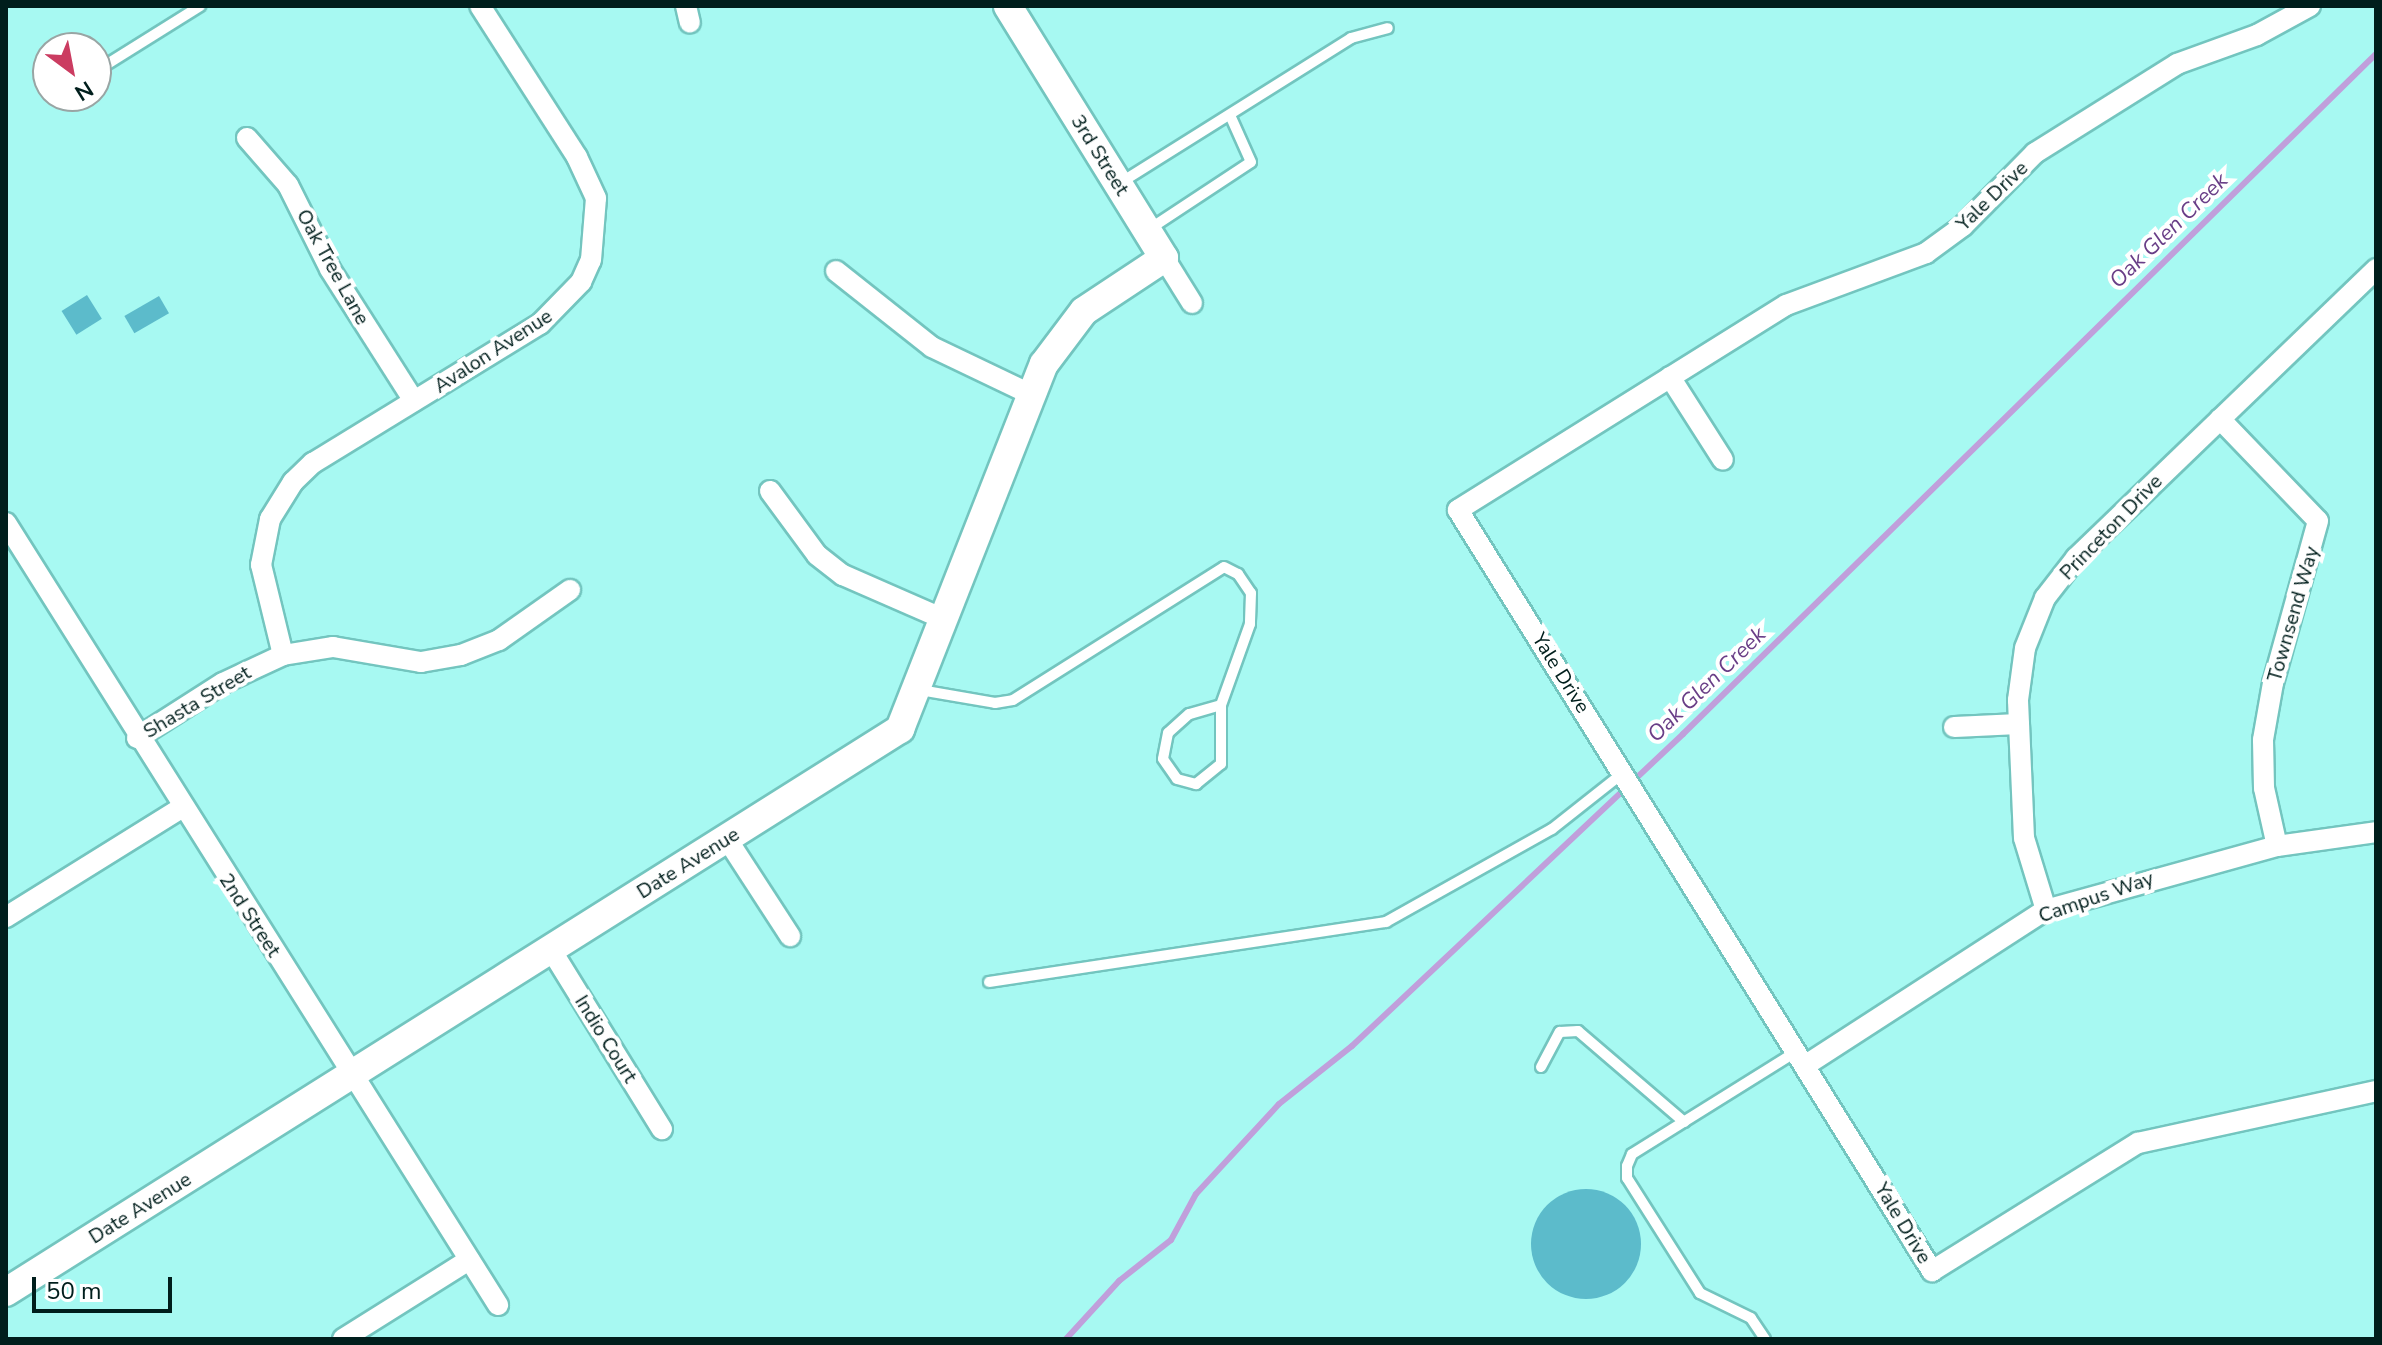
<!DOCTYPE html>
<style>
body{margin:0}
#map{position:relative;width:2382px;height:1345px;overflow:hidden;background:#a7f9f2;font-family:"Nunito Sans",sans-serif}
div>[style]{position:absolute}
.stream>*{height:6px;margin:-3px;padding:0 3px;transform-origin:3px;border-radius:3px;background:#c09fdb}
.building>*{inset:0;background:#5cbbcb;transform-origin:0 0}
.round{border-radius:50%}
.roads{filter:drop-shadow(2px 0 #73c5bf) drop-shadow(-2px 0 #73c5bf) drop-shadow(0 2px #73c5bf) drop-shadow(0 -2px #73c5bf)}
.lane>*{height:10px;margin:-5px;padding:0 5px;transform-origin:5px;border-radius:5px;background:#fff}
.street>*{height:20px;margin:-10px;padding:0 10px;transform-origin:10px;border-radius:10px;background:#fff}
.secondary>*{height:28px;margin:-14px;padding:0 14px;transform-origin:14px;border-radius:14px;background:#fff}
span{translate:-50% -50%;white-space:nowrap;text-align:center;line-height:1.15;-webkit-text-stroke:8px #fff;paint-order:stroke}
.street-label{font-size:20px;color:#001e1c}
.water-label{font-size:22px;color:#693e87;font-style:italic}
.frame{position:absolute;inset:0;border:8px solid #001e1c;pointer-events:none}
.north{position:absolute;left:32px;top:32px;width:80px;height:80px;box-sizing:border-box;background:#fff;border:2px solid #99a5a4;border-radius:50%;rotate:148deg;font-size:22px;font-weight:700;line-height:32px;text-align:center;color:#001e1c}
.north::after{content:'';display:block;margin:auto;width:28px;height:36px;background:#cb3c61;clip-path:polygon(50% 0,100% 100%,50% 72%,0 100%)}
.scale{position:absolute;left:32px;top:1277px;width:140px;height:36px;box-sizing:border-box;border:4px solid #001e1c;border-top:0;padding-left:10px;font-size:24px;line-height:28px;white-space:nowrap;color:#001e1c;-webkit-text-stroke:6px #fff;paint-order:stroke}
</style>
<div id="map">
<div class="stream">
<div style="left:1066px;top:1339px;width:79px;rotate:-47.6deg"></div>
<div style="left:1119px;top:1281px;width:66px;rotate:-38.3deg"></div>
<div style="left:1171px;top:1240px;width:52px;rotate:-61.5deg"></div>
<div style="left:1196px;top:1194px;width:122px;rotate:-47.3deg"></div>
<div style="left:1279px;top:1104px;width:93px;rotate:-38.5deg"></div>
<div style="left:1352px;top:1046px;width:455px;rotate:-43.3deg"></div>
<div style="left:1683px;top:734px;width:971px;rotate:-44.46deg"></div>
</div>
<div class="building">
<div style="left:87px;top:295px;width:28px;height:30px;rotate:58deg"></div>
<div style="left:159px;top:296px;width:20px;height:40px;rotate:60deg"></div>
<div class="round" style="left:1531px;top:1189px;width:110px;height:110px"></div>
</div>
<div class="roads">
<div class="lane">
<div style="left:96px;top:71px;width:123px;rotate:-32deg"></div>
<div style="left:1120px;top:183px;width:273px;rotate:-32.1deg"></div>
<div style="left:1351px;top:38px;width:38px;rotate:-15deg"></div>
<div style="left:1148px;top:230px;width:123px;rotate:-33.4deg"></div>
<div style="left:1251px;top:162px;width:51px;rotate:-114.1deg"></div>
<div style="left:920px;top:690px;width:76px;rotate:9.8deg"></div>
<div style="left:995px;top:703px;width:18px;rotate:-9deg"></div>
<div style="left:1013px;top:700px;width:249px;rotate:-32.2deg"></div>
<div style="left:1224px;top:567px;width:16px;rotate:27deg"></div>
<div style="left:1238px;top:574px;width:23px;rotate:56deg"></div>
<div style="left:1251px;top:593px;width:31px;rotate:92deg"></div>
<div style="left:1250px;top:624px;width:86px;rotate:109.7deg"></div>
<div style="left:1221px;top:705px;width:33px;rotate:164deg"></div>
<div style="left:1189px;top:714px;width:28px;rotate:138deg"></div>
<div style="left:1168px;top:733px;width:26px;rotate:101deg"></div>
<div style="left:1163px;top:759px;width:24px;rotate:55deg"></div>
<div style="left:1177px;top:779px;width:20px;rotate:15deg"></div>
<div style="left:1196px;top:784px;width:32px;rotate:-39deg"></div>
<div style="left:1221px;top:764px;width:59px;rotate:-90deg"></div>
<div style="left:989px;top:982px;width:402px;rotate:-8.6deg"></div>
<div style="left:1386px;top:922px;width:190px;rotate:-29.3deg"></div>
<div style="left:1552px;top:829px;width:90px;rotate:-38.3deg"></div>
<div style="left:1541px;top:1067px;width:40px;rotate:-62deg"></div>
<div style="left:1560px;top:1032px;width:18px;rotate:-3deg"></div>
<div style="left:1578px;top:1031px;width:140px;rotate:40.6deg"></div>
<div style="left:1765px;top:1339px;width:25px;rotate:-124deg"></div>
<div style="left:1751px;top:1318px;width:57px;rotate:-153.9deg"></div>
<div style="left:1700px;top:1293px;width:136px;rotate:-122.4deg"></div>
<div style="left:1627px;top:1178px;width:12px;rotate:-90deg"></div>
<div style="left:1627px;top:1166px;width:13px;rotate:-67deg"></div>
<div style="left:1632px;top:1154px;width:193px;rotate:-31.9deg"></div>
</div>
<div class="street">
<div style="left:686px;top:6px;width:17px;rotate:77deg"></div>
<div style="left:2310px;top:6px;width:60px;rotate:151.3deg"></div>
<div style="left:2257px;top:35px;width:85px;rotate:160.1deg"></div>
<div style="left:2177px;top:64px;width:168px;rotate:147.9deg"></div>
<div style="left:2035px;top:153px;width:103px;rotate:134.6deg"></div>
<div style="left:1963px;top:226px;width:46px;rotate:143.9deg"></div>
<div style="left:1926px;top:253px;width:149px;rotate:159.6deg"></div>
<div style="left:1786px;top:305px;width:387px;rotate:148deg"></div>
<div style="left:1458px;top:510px;width:897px;rotate:58.08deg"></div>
<div style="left:1932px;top:1271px;width:243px;rotate:-31.9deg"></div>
<div style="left:2138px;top:1143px;width:244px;rotate:-12.3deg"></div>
<div style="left:247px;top:138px;width:62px;rotate:48.9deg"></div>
<div style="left:288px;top:185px;width:94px;rotate:63.4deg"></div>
<div style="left:330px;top:269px;width:156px;rotate:57.5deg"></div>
<div style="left:1164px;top:258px;width:53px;rotate:58.1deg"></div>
<div style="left:836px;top:271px;width:122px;rotate:38.4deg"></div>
<div style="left:932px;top:347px;width:111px;rotate:25.6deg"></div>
<div style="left:1670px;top:377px;width:98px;rotate:57.4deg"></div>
<div style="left:2220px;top:419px;width:141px;rotate:46.1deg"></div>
<div style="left:2318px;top:521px;width:168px;rotate:105.5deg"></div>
<div style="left:2273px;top:683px;width:58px;rotate:100deg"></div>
<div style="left:2263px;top:740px;width:48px;rotate:88.8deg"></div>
<div style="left:2264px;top:788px;width:59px;rotate:77.4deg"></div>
<div style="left:770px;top:491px;width:79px;rotate:53.7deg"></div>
<div style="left:817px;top:555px;width:33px;rotate:38deg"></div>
<div style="left:843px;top:575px;width:112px;rotate:23.6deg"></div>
<div style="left:6px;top:523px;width:924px;rotate:57.82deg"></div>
<div style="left:283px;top:655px;width:93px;rotate:-103.7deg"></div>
<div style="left:261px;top:565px;width:47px;rotate:-78.9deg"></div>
<div style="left:270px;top:519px;width:44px;rotate:-58.1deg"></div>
<div style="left:293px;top:482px;width:28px;rotate:-44deg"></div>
<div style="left:313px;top:463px;width:266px;rotate:-31.5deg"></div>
<div style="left:540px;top:324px;width:59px;rotate:-45.7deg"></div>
<div style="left:581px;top:282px;width:24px;rotate:-66deg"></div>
<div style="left:591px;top:260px;width:62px;rotate:-85.4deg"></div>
<div style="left:596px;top:198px;width:45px;rotate:-114.9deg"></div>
<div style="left:577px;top:157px;width:179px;rotate:-122.7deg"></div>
<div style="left:1954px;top:727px;width:65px;rotate:-2.6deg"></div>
<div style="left:137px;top:738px;width:102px;rotate:-32.6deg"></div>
<div style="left:223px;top:683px;width:66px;rotate:-25deg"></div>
<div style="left:283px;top:655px;width:51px;rotate:-9.1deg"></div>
<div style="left:333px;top:647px;width:89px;rotate:9.7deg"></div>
<div style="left:421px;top:662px;width:41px;rotate:-9.9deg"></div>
<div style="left:461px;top:655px;width:41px;rotate:-21.5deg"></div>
<div style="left:499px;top:640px;width:87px;rotate:-35.2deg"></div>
<div style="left:727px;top:839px;width:116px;rotate:57deg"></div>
<div style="left:2046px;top:910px;width:75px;rotate:-107deg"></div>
<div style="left:2024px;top:838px;width:138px;rotate:-92.5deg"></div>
<div style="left:2018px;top:700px;width:52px;rotate:-82.3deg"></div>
<div style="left:2025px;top:648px;width:54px;rotate:-68.2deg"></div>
<div style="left:2045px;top:598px;width:51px;rotate:-52.2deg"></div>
<div style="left:2076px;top:558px;width:417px;rotate:-43.9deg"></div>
<div style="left:6px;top:917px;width:206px;rotate:-31.9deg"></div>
<div style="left:550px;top:948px;width:213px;rotate:58.3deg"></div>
<div style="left:1806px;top:1065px;width:286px;rotate:-32.9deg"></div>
<div style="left:2046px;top:910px;width:240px;rotate:-15.5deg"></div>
<div style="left:2277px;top:846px;width:100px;rotate:-8deg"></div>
<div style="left:343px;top:1339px;width:149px;rotate:-32.1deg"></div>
</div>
<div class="secondary">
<div style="left:6px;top:1292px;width:1057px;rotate:-32.2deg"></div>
<div style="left:900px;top:729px;width:392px;rotate:-68.5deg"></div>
<div style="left:1044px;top:364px;width:66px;rotate:-53deg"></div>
<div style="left:1084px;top:311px;width:96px;rotate:-33.5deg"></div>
<div style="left:1164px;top:258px;width:296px;rotate:-121.8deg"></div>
</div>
</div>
<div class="street-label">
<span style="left:1100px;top:155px;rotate:58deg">3rd Street</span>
<span style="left:1992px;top:196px;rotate:-44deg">Yale Drive</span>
<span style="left:333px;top:267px;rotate:61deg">Oak Tree Lane</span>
<span style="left:493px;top:351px;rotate:-33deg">Avalon Avenue</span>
<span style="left:2111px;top:527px;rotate:-46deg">Princeton Drive</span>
<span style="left:2293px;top:614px;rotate:-74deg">Townsend Way</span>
<span style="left:1561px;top:673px;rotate:58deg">Yale Drive</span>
<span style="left:197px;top:702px;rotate:-31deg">Shasta Street</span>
<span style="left:688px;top:863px;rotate:-32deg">Date Avenue</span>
<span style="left:2096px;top:897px;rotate:-19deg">Campus Way</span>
<span style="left:250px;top:915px;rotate:57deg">2nd Street</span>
<span style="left:606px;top:1039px;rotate:58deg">Indio Court</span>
<span style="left:140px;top:1208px;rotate:-32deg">Date Avenue</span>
<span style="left:1903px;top:1223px;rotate:59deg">Yale Drive</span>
</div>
<div class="water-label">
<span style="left:2169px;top:231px;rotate:-44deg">Oak Glen Creek</span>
<span style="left:1707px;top:685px;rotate:-44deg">Oak Glen Creek</span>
</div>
<div class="frame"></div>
<div class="north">N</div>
<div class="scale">50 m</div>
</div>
